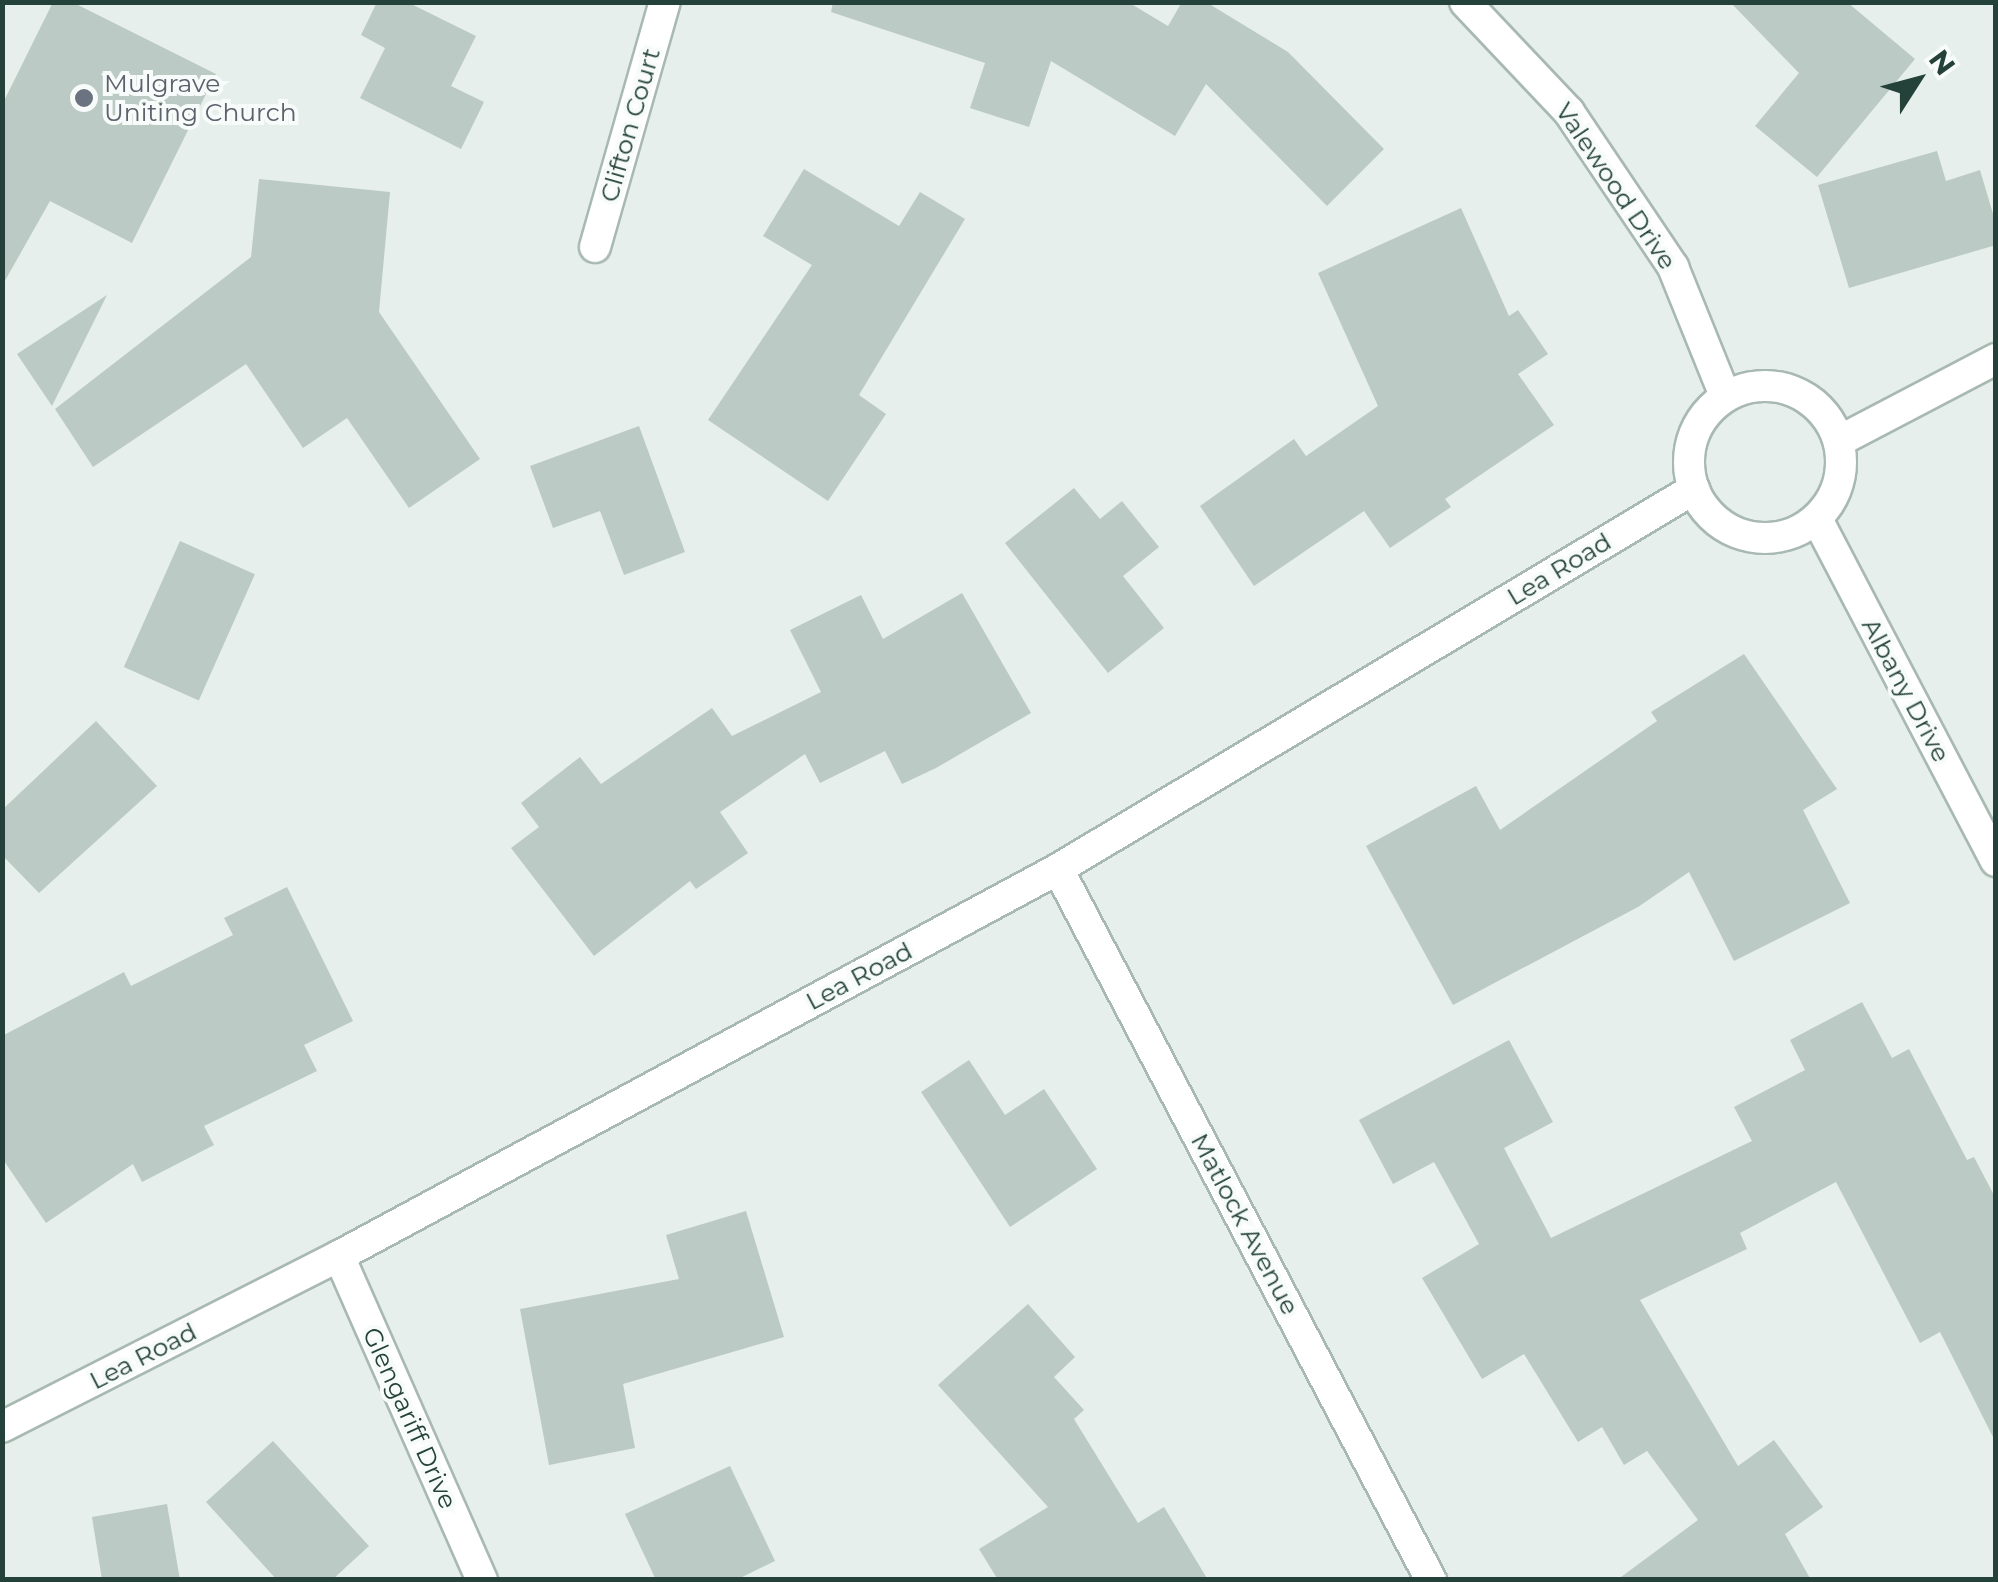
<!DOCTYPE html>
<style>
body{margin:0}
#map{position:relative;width:1998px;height:1582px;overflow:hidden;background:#e6efeb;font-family:Montserrat,sans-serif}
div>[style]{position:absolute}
.building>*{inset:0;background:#bbcac4;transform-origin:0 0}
.roads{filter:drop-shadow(2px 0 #a8b8b2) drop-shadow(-2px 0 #a8b8b2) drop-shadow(0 2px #a8b8b2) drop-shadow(0 -2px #a8b8b2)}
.minor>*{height:30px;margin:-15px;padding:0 15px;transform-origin:15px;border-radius:15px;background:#fff}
.tertiary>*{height:30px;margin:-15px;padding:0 15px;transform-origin:15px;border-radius:15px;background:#fff}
.tertiary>.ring{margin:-15px;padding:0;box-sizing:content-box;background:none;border:30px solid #fff;border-radius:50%}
.dots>*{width:28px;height:28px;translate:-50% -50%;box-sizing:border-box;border:5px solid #f7fbf9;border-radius:50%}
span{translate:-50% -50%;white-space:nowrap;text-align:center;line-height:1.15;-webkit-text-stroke:8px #f7fbf9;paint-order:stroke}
.worship-label{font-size:25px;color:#5b616d}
.left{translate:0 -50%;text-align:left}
.street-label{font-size:25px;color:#24423a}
.frame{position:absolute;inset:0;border:5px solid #24423a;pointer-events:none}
.north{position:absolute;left:1868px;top:30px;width:100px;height:100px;-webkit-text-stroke:8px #f7fbf9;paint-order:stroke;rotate:54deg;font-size:28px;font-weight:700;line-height:40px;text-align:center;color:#24423a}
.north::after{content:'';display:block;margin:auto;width:35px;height:45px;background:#24423a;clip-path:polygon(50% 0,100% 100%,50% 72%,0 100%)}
</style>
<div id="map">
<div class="building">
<div style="clip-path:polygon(53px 2px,72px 2px,216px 74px,132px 243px,50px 201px,2px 286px,2px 105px)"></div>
<div style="clip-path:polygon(377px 2px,407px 2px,476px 36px,451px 86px,484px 102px,461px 149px,360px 98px,385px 48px,361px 35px)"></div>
<div style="clip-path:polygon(833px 2px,1128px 2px,1168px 26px,1182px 2px,1206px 2px,1288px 52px,1384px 149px,1327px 206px,1206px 84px,1175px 136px,1051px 61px,1029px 127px,970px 108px,985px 63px,831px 12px)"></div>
<div style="clip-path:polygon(1730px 2px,1847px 2px,1915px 59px,1817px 177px,1755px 126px,1799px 73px)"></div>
<div style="clip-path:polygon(1937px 151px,1946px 181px,1980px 170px,1996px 224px,1996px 245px,1849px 288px,1818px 185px)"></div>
<div style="clip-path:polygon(804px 169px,899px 226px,920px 192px,965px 219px,859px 395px,886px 414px,828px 501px,708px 420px,812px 265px,763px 236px)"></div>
<div style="clip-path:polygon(259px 179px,390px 192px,379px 312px,480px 459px,409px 508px,347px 418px,303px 448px,246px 364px,93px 467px,55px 409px,251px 257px)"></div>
<div style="clip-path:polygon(1461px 208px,1509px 316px,1518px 310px,1548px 354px,1518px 374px,1554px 425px,1445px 499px,1451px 507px,1390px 548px,1364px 511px,1254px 586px,1200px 506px,1294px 439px,1306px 456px,1378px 406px,1318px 273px)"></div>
<div style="clip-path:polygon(107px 295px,52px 406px,17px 354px)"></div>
<div style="clip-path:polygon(639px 426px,685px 552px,624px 575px,600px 511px,553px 528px,530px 466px)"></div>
<div style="clip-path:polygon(1074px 488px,1100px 519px,1122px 501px,1159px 547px,1123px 576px,1164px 628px,1108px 673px,1005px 543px)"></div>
<div style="left:180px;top:541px;width:82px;height:138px;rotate:24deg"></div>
<div style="clip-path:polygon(962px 593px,1031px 713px,936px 768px,902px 784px,885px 751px,820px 783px,805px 754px,720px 812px,748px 853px,696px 889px,690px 881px,594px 956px,511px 848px,539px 827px,521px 803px,580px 757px,601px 784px,712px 708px,732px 736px,821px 692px,790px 630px,861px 595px,883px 639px)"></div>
<div style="clip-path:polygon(1744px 654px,1837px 789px,1803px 810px,1850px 903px,1734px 961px,1689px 872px,1638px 907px,1453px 1005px,1366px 846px,1476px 786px,1500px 830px,1657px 721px,1651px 712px)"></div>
<div style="clip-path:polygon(96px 721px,157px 786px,39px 893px,2px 855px,2px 810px)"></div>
<div style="clip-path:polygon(287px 887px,353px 1021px,304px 1045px,317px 1071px,204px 1126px,214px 1145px,142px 1182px,133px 1164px,46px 1223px,2px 1158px,2px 1036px,124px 972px,131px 986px,233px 935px,224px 918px)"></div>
<div style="clip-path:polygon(1862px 1002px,1892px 1058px,1909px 1049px,1967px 1160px,1974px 1157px,1996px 1199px,1996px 1443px,1940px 1332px,1920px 1343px,1836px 1182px,1740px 1233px,1747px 1249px,1640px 1300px,1738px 1466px,1774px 1440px,1823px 1507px,1785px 1534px,1811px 1580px,1617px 1580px,1698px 1520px,1647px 1451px,1624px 1465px,1602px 1427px,1578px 1442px,1524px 1354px,1482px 1379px,1422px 1278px,1479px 1244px,1434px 1162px,1393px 1184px,1359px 1120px,1509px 1040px,1553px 1122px,1504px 1148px,1551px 1238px,1752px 1141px,1734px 1107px,1805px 1070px,1790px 1040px)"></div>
<div style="clip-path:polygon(969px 1060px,1005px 1115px,1044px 1089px,1097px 1169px,1010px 1227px,921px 1092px)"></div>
<div style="clip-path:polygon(746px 1211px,784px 1337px,623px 1384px,635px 1448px,549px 1465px,520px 1309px,679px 1279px,666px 1235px)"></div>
<div style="clip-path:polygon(1028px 1304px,1075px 1357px,1054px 1377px,1084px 1410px,1074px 1419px,1138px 1523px,1164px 1507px,1208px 1580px,998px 1580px,979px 1549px,1048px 1507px,938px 1385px)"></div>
<div style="clip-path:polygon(273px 1441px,369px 1546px,332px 1580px,277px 1580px,206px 1502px)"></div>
<div style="clip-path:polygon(730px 1466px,775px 1561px,736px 1580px,656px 1580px,625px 1514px)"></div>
<div style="clip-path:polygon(167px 1504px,180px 1580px,102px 1580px,92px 1517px)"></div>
</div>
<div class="roads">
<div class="minor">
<div style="left:595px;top:247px;width:255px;rotate:-74.1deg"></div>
<div style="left:1839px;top:441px;width:177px;rotate:-27.6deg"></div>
<div style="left:1058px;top:869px;width:803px;rotate:62.32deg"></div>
<div style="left:339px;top:1256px;width:354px;rotate:66.2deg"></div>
<div style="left:2px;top:1427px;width:378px;rotate:-26.9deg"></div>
<div style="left:339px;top:1256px;width:817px;rotate:-28.29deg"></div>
<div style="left:1058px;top:869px;width:741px;rotate:-30.86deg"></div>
</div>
<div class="tertiary">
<div style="left:1465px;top:2px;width:151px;rotate:46.6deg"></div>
<div style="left:1569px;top:112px;width:187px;rotate:56.1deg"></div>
<div style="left:1673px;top:267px;width:139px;rotate:68deg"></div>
<div class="ring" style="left:1689px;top:386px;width:122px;height:122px"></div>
<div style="left:1817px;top:519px;width:386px;rotate:62.4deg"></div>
</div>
</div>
<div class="dots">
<div style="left:84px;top:98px;background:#6b7280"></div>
</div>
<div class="worship-label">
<span class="left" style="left:104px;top:98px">Mulgrave<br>Uniting Church</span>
</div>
<div class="street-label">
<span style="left:630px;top:125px;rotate:-74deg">Clifton Court</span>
<span style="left:1616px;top:186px;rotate:56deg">Valewood Drive</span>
<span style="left:1559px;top:569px;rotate:-31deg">Lea Road</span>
<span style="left:1906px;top:690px;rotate:62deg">Albany Drive</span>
<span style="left:859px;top:976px;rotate:-28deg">Lea Road</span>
<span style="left:1245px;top:1224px;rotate:62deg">Matlock Avenue</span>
<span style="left:143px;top:1356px;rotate:-27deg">Lea Road</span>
<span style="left:410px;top:1418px;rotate:66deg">Glengariff Drive</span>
</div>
<div class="frame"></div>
<div class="north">N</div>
</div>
